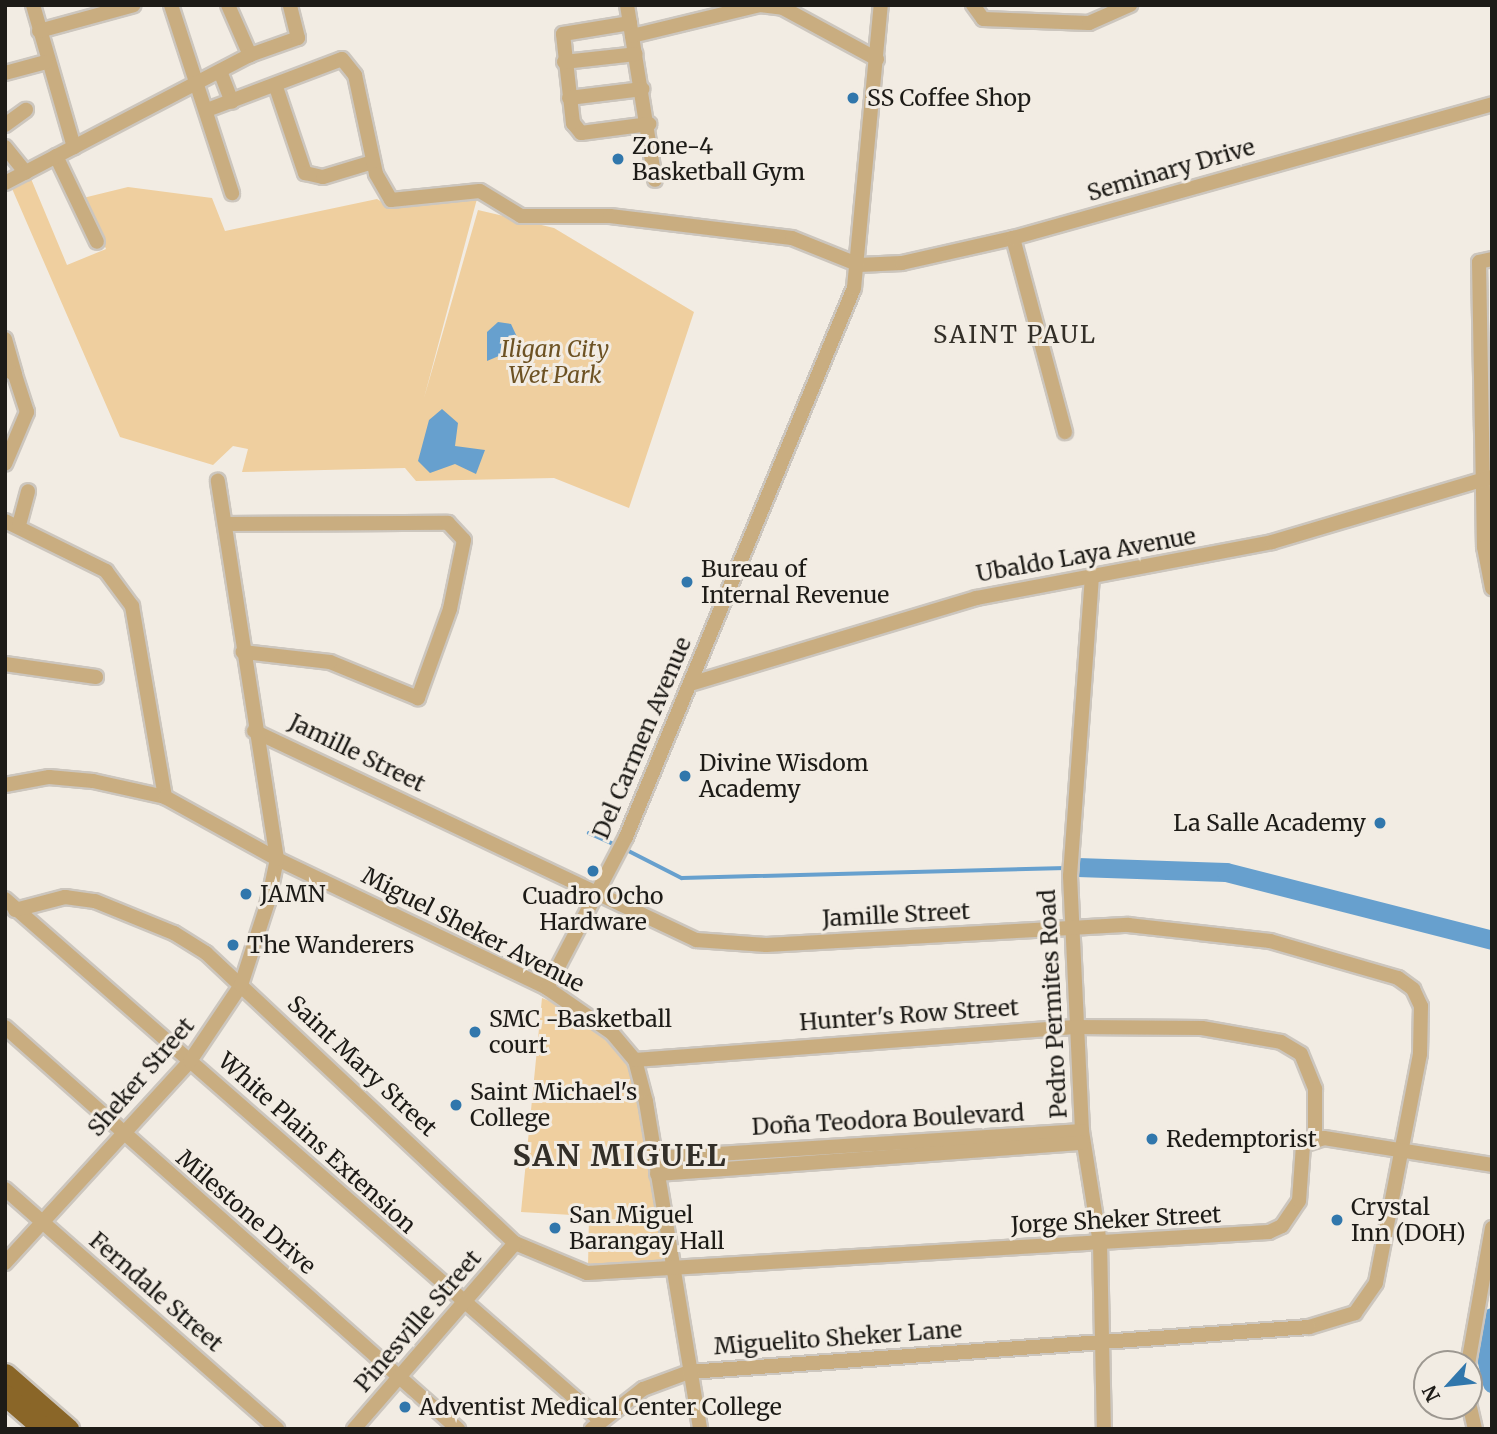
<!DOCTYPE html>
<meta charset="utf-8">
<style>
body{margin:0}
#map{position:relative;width:1497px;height:1434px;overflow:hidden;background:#f2ece3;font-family:Merriweather,serif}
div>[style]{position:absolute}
.green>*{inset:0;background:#efcf9f}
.water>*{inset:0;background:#67a0ce}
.stream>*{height:3.5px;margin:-1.75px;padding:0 1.75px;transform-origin:1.75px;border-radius:1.75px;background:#67a0ce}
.river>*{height:19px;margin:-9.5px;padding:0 9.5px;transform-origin:9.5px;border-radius:9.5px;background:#67a0ce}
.roads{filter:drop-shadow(2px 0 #ccc6be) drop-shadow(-2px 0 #ccc6be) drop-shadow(0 2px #ccc6be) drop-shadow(0 -2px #ccc6be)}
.minor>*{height:14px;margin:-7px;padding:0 7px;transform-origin:7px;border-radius:7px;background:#c9ad80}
.highway>*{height:21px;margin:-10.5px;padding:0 10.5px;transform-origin:10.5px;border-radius:10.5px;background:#8a6628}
.dots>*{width:19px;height:19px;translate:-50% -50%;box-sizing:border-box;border:4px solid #f2ece3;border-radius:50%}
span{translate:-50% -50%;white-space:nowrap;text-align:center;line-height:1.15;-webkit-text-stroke:6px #f2ece3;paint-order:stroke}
.poi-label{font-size:23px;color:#1d1b17}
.left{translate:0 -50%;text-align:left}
.right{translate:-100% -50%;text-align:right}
.street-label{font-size:23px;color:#1d1b17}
.park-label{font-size:23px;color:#6d5223;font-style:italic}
.neighbourhood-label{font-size:24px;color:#332f28;letter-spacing:2px}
.district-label{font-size:30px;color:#332f28;font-weight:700;letter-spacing:2px}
.frame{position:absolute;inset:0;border:7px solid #1d1b17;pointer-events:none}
.north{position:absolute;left:1413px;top:1350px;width:70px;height:70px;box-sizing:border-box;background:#f2ece3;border:2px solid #9d9891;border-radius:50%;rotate:243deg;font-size:19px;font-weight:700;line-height:28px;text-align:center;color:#1d1b17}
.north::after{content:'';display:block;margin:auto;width:24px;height:32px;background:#3177ac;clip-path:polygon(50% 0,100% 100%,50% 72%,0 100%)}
</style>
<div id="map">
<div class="green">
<div style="clip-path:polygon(29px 174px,67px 265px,106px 249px,83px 198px,128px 187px,212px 198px,225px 231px,377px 199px,392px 208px,478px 195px,424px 398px,478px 210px,554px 228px,694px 312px,629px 508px,554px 478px,416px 481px,405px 468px,242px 472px,248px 449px,233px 446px,213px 465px,120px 437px,10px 184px)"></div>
<div style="clip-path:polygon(542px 998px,576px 1012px,626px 1060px,636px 1083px,667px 1267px,588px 1266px,589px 1216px,521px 1212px)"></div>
</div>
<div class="water">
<div style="clip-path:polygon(511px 324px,517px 337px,513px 350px,487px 361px,487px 332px,498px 322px)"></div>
<div style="clip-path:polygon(442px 409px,458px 423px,455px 446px,485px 450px,476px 474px,455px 464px,430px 473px,418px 461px,429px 420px)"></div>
</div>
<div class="stream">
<div style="left:589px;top:833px;width:30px;rotate:24deg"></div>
<div style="left:623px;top:848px;width:66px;rotate:27deg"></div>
<div style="left:682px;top:878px;width:384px;rotate:-1.5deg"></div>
</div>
<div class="river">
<div style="left:1077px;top:867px;width:149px;rotate:1.9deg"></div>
<div style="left:1226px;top:872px;width:275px;rotate:14.3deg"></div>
<div style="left:1492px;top:1317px;width:37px;rotate:101deg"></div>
<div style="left:1485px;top:1353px;width:31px;rotate:77deg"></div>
</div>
<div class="roads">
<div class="minor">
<div style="left:33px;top:5px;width:148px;rotate:73.9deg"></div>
<div style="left:171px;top:5px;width:198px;rotate:72deg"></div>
<div style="left:228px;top:5px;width:55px;rotate:66.3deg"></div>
<div style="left:627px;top:5px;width:177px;rotate:80.9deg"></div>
<div style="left:973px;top:5px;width:17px;rotate:54deg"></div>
<div style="left:983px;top:19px;width:106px;rotate:2.2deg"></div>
<div style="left:1089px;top:23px;width:45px;rotate:-23.7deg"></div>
<div style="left:630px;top:23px;width:68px;rotate:170.7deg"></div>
<div style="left:563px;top:34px;width:90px;rotate:83.6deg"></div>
<div style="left:573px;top:123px;width:13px;rotate:51deg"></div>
<div style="left:581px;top:133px;width:69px;rotate:-7.5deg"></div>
<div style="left:39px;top:31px;width:98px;rotate:-15.3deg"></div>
<div style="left:632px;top:36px;width:132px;rotate:-13.6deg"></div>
<div style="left:760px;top:5px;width:23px;rotate:7deg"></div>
<div style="left:783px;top:8px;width:107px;rotate:28.5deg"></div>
<div style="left:564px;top:62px;width:72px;rotate:-6.3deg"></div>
<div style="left:220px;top:71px;width:33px;rotate:69deg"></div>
<div style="left:5px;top:73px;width:42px;rotate:-15deg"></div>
<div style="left:276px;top:87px;width:91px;rotate:71.4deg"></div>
<div style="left:305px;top:173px;width:18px;rotate:13deg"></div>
<div style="left:323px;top:177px;width:52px;rotate:-16.7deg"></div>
<div style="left:569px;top:98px;width:74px;rotate:-7deg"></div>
<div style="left:207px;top:110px;width:144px;rotate:-20.7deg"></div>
<div style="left:342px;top:59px;width:21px;rotate:51deg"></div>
<div style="left:355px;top:75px;width:101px;rotate:78deg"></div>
<div style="left:376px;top:174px;width:30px;rotate:60deg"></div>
<div style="left:391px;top:200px;width:89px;rotate:-5.8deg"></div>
<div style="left:480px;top:191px;width:48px;rotate:31.4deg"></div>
<div style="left:521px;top:216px;width:89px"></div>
<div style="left:610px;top:216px;width:183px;rotate:6.9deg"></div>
<div style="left:792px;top:238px;width:72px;rotate:21.9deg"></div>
<div style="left:5px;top:125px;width:26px;rotate:-36deg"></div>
<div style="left:5px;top:147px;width:33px;rotate:51deg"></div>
<div style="left:56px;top:156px;width:95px;rotate:64.5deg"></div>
<div style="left:5px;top:183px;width:276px;rotate:-27.6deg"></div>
<div style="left:250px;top:55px;width:51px;rotate:-19.5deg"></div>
<div style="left:298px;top:38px;width:34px;rotate:-104deg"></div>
<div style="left:1013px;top:238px;width:201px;rotate:75deg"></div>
<div style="left:1492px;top:259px;width:13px;rotate:167deg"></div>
<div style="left:1479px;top:262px;width:285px;rotate:89deg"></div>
<div style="left:1484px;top:547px;width:42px;rotate:79deg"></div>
<div style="left:859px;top:265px;width:43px;rotate:-2.7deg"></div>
<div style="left:902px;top:263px;width:114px;rotate:-12.7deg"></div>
<div style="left:1013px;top:238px;width:497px;rotate:-15.6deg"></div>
<div style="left:5px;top:339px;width:37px;rotate:74deg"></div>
<div style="left:5px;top:368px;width:12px;rotate:35deg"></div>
<div style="left:15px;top:375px;width:39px;rotate:72deg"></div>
<div style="left:27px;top:412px;width:56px;rotate:112.9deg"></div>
<div style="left:5px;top:521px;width:113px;rotate:26.3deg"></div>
<div style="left:106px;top:571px;width:44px;rotate:53.4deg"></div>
<div style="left:132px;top:606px;width:194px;rotate:80.2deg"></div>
<div style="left:225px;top:524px;width:223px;rotate:-0.3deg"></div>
<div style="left:448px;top:523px;width:23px;rotate:47deg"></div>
<div style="left:464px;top:540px;width:70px;rotate:101.5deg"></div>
<div style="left:450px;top:609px;width:95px;rotate:109.8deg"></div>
<div style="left:418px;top:698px;width:95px;rotate:-157.8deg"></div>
<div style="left:330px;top:662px;width:88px;rotate:-173.4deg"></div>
<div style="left:19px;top:525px;width:35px;rotate:-75deg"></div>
<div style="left:1092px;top:576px;width:301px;rotate:94.2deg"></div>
<div style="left:1070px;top:876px;width:255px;rotate:87.3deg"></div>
<div style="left:1082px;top:1131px;width:113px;rotate:80.9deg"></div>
<div style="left:1100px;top:1243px;width:186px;rotate:88.8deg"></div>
<div style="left:5px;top:664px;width:92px;rotate:8.1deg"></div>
<div style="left:690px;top:684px;width:299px;rotate:-16.7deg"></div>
<div style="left:976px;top:598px;width:301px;rotate:-10.7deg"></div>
<div style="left:1272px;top:542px;width:229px;rotate:-16.5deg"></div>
<div style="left:254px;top:731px;width:489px;rotate:25.3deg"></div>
<div style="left:696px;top:940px;width:70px;rotate:4.1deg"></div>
<div style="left:766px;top:945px;width:363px;rotate:-3.2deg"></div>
<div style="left:1128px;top:925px;width:143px;rotate:6.4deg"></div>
<div style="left:1270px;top:941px;width:133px;rotate:16.1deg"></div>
<div style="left:1398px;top:978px;width:19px;rotate:36deg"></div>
<div style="left:1413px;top:989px;width:19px;rotate:65deg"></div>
<div style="left:1421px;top:1006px;width:48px;rotate:91.2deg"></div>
<div style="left:1420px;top:1054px;width:233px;rotate:100.9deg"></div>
<div style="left:1376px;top:1283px;width:37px;rotate:125deg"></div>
<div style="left:1355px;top:1313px;width:48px;rotate:163.1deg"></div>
<div style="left:1309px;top:1327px;width:622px;rotate:175.85deg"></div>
<div style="left:689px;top:1372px;width:49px;rotate:159.7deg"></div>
<div style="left:643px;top:1389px;width:65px;rotate:141.9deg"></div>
<div style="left:5px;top:785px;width:45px;rotate:-10.3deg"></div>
<div style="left:49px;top:777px;width:44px;rotate:5.2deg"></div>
<div style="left:93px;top:781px;width:74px;rotate:12.5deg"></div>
<div style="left:165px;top:797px;width:128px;rotate:29deg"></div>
<div style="left:277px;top:859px;width:299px;rotate:25.5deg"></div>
<div style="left:547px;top:988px;width:79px;rotate:34.7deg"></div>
<div style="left:612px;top:1033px;width:35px;rotate:50deg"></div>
<div style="left:635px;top:1060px;width:43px;rotate:75.3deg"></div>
<div style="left:646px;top:1102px;width:331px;rotate:80.6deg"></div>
<div style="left:5px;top:899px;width:791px;rotate:41.21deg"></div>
<div style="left:15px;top:910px;width:52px;rotate:-14.6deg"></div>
<div style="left:65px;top:897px;width:30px;rotate:8deg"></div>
<div style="left:95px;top:901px;width:85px;rotate:22.1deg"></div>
<div style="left:174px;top:933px;width:38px;rotate:32deg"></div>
<div style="left:206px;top:953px;width:424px;rotate:43.2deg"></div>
<div style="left:515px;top:1243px;width:78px;rotate:22.6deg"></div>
<div style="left:587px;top:1273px;width:683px;rotate:-3.44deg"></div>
<div style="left:1269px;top:1232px;width:14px;rotate:-25deg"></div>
<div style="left:1282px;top:1226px;width:30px;rotate:-56deg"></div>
<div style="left:1299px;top:1201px;width:56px;rotate:-85.9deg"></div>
<div style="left:1303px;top:1145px;width:22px;rotate:-18deg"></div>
<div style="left:1324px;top:1138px;width:170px;rotate:9.1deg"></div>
<div style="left:547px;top:988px;width:170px;rotate:-62.4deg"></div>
<div style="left:626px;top:837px;width:594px;rotate:-67.45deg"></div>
<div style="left:854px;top:288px;width:284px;rotate:-84.6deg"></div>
<div style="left:5px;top:1027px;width:606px;rotate:41.59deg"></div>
<div style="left:635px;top:1060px;width:441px;rotate:-4.3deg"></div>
<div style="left:1075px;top:1027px;width:127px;rotate:0.5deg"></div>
<div style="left:1202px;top:1028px;width:80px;rotate:10deg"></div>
<div style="left:1281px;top:1042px;width:23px;rotate:31deg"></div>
<div style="left:1301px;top:1054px;width:38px;rotate:68deg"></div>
<div style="left:1315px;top:1089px;width:52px;rotate:90deg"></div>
<div style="left:654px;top:1158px;width:429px;rotate:-3.6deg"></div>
<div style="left:657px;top:1174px;width:427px;rotate:-4.2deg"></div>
<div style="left:5px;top:1189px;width:363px;rotate:41.4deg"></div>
<div style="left:5px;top:1263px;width:274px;rotate:-47.5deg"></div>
<div style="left:190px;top:1061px;width:92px;rotate:-56.1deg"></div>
<div style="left:241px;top:985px;width:87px;rotate:-72deg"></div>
<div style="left:268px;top:902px;width:44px;rotate:-78.2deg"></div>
<div style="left:277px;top:859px;width:383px;rotate:-98.9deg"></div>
<div style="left:1468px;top:1364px;width:138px;rotate:-80deg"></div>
<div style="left:1469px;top:1403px;width:27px;rotate:77deg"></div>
<div style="left:354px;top:1429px;width:246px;rotate:-49.1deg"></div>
</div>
<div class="highway">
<div style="left:5px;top:1374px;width:84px;rotate:41.1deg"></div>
<div style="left:5px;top:1395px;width:52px;rotate:41.1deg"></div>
</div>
</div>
<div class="dots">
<div style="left:853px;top:98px;background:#3177ac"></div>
<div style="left:618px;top:159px;background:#3177ac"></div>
<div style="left:687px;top:582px;background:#3177ac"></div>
<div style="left:685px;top:776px;background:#3177ac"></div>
<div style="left:1380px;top:823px;background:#3177ac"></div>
<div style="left:593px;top:871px;background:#3177ac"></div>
<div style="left:246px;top:894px;background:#3177ac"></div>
<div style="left:233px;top:945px;background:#3177ac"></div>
<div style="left:475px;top:1032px;background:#3177ac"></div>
<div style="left:456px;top:1105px;background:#3177ac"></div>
<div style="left:1152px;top:1139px;background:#3177ac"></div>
<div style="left:1337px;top:1220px;background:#3177ac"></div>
<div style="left:555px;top:1228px;background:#3177ac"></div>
<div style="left:405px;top:1407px;background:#3177ac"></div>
</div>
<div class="poi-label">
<span class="left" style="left:867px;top:98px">SS Coffee Shop</span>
<span class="left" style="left:632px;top:159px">Zone-4<br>Basketball Gym</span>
<span class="left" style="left:701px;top:582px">Bureau of<br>Internal Revenue</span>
<span class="left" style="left:699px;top:776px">Divine Wisdom<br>Academy</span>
<span class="right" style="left:1366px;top:823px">La Salle Academy</span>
<span class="left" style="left:260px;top:894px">JAMN</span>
<span style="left:593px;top:909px">Cuadro Ocho<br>Hardware</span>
<span class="left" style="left:247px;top:945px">The Wanderers</span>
<span class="left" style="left:489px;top:1032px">SMC -Basketball<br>court</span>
<span class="left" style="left:470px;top:1105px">Saint Michael's<br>College</span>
<span class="left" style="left:1166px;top:1139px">Redemptorist</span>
<span class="left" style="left:1351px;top:1220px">Crystal<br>Inn (DOH)</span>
<span class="left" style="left:569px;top:1228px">San Miguel<br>Barangay Hall</span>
<span class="left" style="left:419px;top:1407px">Adventist Medical Center College</span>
</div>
<div class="street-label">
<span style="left:1171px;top:170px;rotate:-16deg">Seminary Drive</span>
<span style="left:1086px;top:555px;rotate:-10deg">Ubaldo Laya Avenue</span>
<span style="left:642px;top:738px;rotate:-67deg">Del Carmen Avenue</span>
<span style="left:357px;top:753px;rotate:26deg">Jamille Street</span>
<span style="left:896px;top:915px;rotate:-3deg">Jamille Street</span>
<span style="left:473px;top:930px;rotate:27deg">Miguel Sheker Avenue</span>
<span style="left:1053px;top:1004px;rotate:-93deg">Pedro Permites Road</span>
<span style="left:909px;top:1015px;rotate:-4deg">Hunter's Row Street</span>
<span style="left:362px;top:1066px;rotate:43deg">Saint Mary Street</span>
<span style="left:141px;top:1077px;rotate:-49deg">Sheker Street</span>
<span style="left:888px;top:1120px;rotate:-3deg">Doña Teodora Boulevard</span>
<span style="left:317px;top:1143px;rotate:42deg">White Plains Extension</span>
<span style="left:246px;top:1212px;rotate:41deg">Milestone Drive</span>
<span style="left:1116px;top:1220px;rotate:-3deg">Jorge Sheker Street</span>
<span style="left:156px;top:1292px;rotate:41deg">Ferndale Street</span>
<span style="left:418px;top:1321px;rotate:-49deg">Pinesville Street</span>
<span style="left:838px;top:1338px;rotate:-4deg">Miguelito Sheker Lane</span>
</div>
<div class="park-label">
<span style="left:555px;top:362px">Iligan City<br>Wet Park</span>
</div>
<div class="neighbourhood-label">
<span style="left:1015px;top:335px">SAINT PAUL</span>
</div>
<div class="district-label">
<span style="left:620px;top:1155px">SAN MIGUEL</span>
</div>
<div class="frame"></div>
<div class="north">N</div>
</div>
